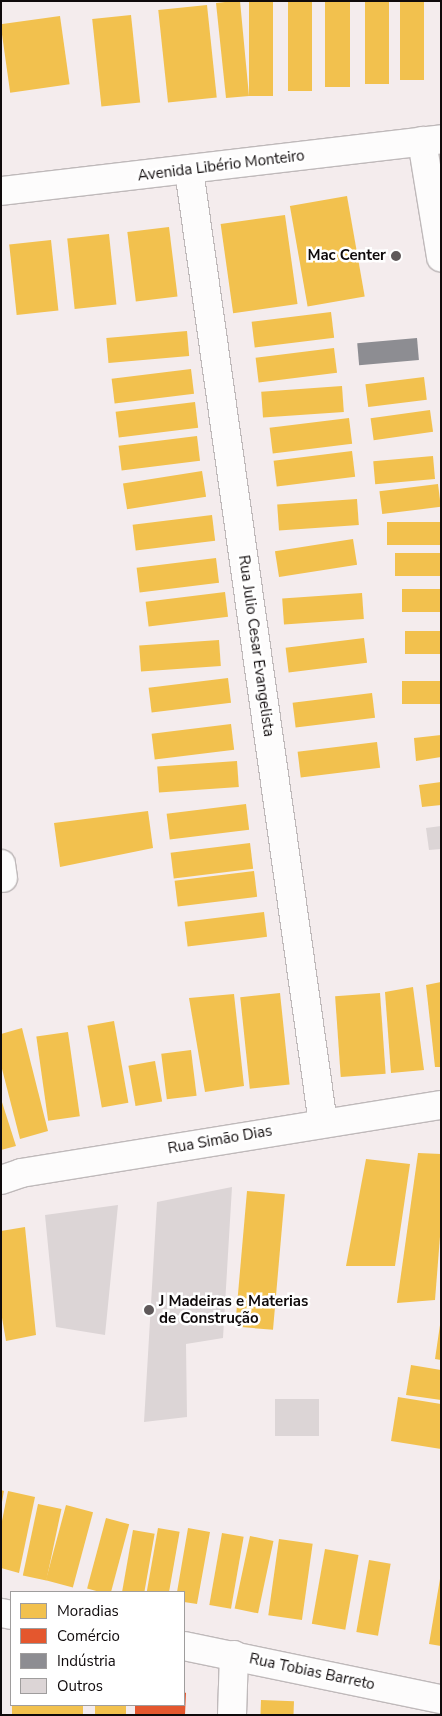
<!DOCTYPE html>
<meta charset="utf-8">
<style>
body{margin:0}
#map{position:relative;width:442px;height:1716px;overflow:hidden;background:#f4eced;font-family:"Nunito Sans",sans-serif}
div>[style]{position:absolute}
.homes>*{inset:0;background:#f2c14e;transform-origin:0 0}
.shops>*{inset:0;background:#e4572e}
.industry>*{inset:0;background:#8d8d92;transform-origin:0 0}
.building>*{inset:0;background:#dcd5d6;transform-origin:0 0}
.roads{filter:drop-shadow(1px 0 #bfb9ba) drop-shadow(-1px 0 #bfb9ba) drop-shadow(0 1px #bfb9ba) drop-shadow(0 -1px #bfb9ba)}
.street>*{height:28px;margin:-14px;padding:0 14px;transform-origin:14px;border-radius:14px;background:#fdfcfc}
.secondary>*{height:28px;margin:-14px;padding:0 14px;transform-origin:14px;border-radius:14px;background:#fdfcfc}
.dots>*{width:14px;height:14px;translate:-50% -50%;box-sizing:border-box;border:2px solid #fff;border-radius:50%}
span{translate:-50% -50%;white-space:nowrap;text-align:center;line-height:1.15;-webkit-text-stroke:5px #fff;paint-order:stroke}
.street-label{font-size:15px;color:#0f0a0b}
.poi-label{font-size:15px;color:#0f0a0b;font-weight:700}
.right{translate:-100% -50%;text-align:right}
.left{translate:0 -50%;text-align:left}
.frame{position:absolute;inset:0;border:2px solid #0f0a0b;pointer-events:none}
.legend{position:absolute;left:10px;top:1591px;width:175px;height:115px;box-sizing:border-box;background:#fff;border:1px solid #9f9d9d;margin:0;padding:6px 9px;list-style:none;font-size:15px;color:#0f0a0b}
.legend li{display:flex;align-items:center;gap:10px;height:25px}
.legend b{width:25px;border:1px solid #9f9d9d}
</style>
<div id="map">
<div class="homes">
<div style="clip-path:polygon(234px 1px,240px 1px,249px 96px,226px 98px,216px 3px)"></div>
<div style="left:249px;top:1px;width:24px;height:95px"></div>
<div style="left:288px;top:1px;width:24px;height:90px"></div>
<div style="left:325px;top:1px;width:25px;height:86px"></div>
<div style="left:365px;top:1px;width:24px;height:83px"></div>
<div style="left:400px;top:1px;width:24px;height:79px"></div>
<div style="left:207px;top:5px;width:93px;height:49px;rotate:84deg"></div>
<div style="left:131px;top:15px;width:88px;height:39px;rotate:84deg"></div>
<div style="left:60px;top:16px;width:69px;height:60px;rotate:82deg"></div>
<div style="left:347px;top:196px;width:102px;height:58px;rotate:80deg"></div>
<div style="left:285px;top:215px;width:90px;height:65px;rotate:82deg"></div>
<div style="left:169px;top:227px;width:70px;height:42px;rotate:83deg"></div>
<div style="left:109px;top:234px;width:71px;height:42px;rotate:84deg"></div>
<div style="left:51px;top:240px;width:71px;height:42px;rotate:84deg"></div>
<div style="left:331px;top:312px;width:26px;height:80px;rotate:83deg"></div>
<div style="left:187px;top:331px;width:25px;height:81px;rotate:85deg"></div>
<div style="left:334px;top:348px;width:25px;height:79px;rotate:83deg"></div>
<div style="left:191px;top:369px;width:25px;height:80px;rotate:83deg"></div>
<div style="left:424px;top:377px;width:23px;height:59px;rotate:83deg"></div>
<div style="left:342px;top:386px;width:26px;height:81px;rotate:86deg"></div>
<div style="left:195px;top:402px;width:26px;height:80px;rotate:83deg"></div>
<div style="left:430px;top:410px;width:22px;height:60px;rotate:82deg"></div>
<div style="left:349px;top:418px;width:26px;height:80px;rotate:83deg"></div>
<div style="left:197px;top:436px;width:25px;height:79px;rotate:83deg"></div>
<div style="left:352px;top:451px;width:26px;height:79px;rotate:83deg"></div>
<div style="left:433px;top:456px;width:23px;height:60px;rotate:85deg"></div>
<div style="left:202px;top:471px;width:26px;height:80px;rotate:81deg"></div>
<div style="left:438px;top:484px;width:23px;height:59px;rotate:83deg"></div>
<div style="left:357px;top:499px;width:26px;height:80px;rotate:86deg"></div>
<div style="left:212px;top:515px;width:26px;height:80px;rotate:83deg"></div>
<div style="left:441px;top:522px;width:23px;height:54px;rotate:90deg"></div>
<div style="left:353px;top:539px;width:26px;height:79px;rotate:81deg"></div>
<div style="left:441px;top:553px;width:23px;height:46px;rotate:90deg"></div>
<div style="left:216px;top:558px;width:25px;height:80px;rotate:83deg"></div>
<div style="left:441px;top:589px;width:23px;height:39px;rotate:90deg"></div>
<div style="left:225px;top:592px;width:25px;height:80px;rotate:83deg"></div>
<div style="left:362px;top:593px;width:26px;height:80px;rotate:86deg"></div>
<div style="left:441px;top:631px;width:23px;height:36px;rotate:90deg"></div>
<div style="left:364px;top:638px;width:25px;height:79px;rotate:83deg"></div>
<div style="left:219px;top:640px;width:26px;height:80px;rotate:86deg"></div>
<div style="left:228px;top:678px;width:25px;height:80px;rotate:83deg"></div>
<div style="left:441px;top:681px;width:23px;height:39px;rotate:90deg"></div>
<div style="left:372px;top:693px;width:25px;height:80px;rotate:83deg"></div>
<div style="left:231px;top:724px;width:26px;height:80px;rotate:83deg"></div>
<div style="clip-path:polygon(441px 735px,441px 757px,416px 761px,414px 738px)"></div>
<div style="left:377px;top:742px;width:26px;height:80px;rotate:83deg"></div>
<div style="left:237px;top:761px;width:26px;height:80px;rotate:86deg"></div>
<div style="clip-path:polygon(441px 782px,441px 805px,422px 807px,419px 785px)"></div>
<div style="left:246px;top:804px;width:26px;height:80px;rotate:83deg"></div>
<div style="clip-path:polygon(148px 811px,153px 848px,60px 867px,54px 823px)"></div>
<div style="left:250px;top:843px;width:26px;height:80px;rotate:83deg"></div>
<div style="left:254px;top:871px;width:26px;height:80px;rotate:83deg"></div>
<div style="left:264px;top:912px;width:25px;height:80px;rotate:83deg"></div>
<div style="clip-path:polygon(441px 982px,441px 1067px,435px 1067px,426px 985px)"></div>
<div style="clip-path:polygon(413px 987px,424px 1070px,391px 1073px,385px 992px)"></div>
<div style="left:280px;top:993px;width:92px;height:40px;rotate:84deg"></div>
<div style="left:380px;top:993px;width:81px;height:45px;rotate:86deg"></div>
<div style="clip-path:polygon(234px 994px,244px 1086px,205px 1092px,189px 998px)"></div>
<div style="left:114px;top:1021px;width:83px;height:27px;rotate:80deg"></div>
<div style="clip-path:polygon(22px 1028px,48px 1131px,20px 1139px,1px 1065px,1px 1034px)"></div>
<div style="left:68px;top:1032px;width:85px;height:32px;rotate:82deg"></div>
<div style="left:191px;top:1050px;width:46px;height:30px;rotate:83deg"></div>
<div style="left:155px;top:1061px;width:41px;height:27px;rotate:80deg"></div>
<div style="clip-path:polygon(1px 1099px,16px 1146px,1px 1150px)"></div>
<div style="clip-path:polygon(418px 1153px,441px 1154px,441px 1224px,435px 1300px,397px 1303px)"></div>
<div style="clip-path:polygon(366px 1159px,410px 1164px,395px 1266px,346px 1266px)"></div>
<div style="left:247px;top:1191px;width:38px;height:136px;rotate:5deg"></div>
<div style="clip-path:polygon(25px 1227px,36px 1335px,6px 1341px,1px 1312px,1px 1231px)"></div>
<div style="clip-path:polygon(440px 1325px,441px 1325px,441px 1360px,435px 1359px)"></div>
<div style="clip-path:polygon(411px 1365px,441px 1370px,441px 1400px,406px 1395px)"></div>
<div style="clip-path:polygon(398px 1397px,441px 1404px,441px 1449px,391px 1441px)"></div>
<div style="clip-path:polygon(1px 1490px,4px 1491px,2px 1502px,1px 1502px)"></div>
<div style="clip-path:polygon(8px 1491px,35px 1497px,19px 1573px,1px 1568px,1px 1526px)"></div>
<div style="left:38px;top:1504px;width:24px;height:73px;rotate:12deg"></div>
<div style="left:66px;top:1505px;width:28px;height:78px;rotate:15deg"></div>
<div style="left:106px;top:1518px;width:24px;height:73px;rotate:15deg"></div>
<div style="left:158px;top:1528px;width:22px;height:65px;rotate:10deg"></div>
<div style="clip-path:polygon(188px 1528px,210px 1532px,197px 1604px,184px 1602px,184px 1592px,177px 1592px)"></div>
<div style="left:133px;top:1530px;width:22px;height:63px;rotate:10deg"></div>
<div style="left:222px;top:1533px;width:22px;height:73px;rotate:10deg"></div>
<div style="left:250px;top:1536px;width:24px;height:74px;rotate:12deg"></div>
<div style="left:279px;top:1539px;width:34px;height:77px;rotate:8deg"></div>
<div style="left:325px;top:1549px;width:34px;height:76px;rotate:10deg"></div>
<div style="left:369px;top:1560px;width:22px;height:73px;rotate:10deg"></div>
<div style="clip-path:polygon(440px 1579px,441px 1579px,441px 1646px,429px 1644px)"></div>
<div style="left:261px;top:1700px;width:33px;height:15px;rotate:2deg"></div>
<div style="left:12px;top:1705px;width:71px;height:10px"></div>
<div style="left:95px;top:1705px;width:31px;height:10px"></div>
</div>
<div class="shops">
<div style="clip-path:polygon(184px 1692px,186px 1693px,185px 1715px,135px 1715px,135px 1705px,184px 1705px)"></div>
</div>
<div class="industry">
<div style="left:417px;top:338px;width:22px;height:60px;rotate:85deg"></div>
</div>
<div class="building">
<div style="clip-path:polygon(441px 826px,441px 849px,429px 850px,426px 828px)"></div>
<div style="clip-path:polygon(232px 1187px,223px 1338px,186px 1344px,187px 1417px,144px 1422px,157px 1202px)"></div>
<div style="clip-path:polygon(118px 1205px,105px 1335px,56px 1327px,45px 1215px)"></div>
<div style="left:275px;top:1399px;width:44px;height:37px"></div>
</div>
<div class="roads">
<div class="street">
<div style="left:422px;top:141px;width:118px;rotate:80.7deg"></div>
<div style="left:189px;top:170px;width:962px;rotate:82deg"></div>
<div style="left:1px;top:864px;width:14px;rotate:82deg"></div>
<div style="left:1px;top:1613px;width:10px;rotate:11deg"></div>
<div style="left:184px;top:1646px;width:262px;rotate:11.7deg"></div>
<div style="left:232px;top:1715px;width:60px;rotate:-88.1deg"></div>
</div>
<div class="secondary">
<div style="left:1px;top:191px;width:443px;rotate:-6.7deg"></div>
<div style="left:1px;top:1180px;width:21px;rotate:-19deg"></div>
<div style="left:21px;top:1173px;width:425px;rotate:-9.2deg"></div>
</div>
</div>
<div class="dots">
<div style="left:396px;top:256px;background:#5f595a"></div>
<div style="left:149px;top:1310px;background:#5f595a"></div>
</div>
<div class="street-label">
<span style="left:221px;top:166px;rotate:-7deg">Avenida Libério Monteiro</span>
<span style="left:256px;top:646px;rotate:82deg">Rua Julio Cesar Evangelista</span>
<span style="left:220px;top:1140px;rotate:-10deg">Rua Simão Dias</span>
<span style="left:312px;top:1672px;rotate:12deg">Rua Tobias Barreto</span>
</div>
<div class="poi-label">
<span class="right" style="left:386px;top:256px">Mac Center</span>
<span class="left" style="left:159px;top:1310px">J Madeiras e Materias<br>de Construção</span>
</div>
<div class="frame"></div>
<ul class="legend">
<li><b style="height:14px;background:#f2c14e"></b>Moradias</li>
<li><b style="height:14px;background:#e4572e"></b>Comércio</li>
<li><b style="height:14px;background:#8d8d92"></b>Indústria</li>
<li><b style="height:14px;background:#dcd5d6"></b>Outros</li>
</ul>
</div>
